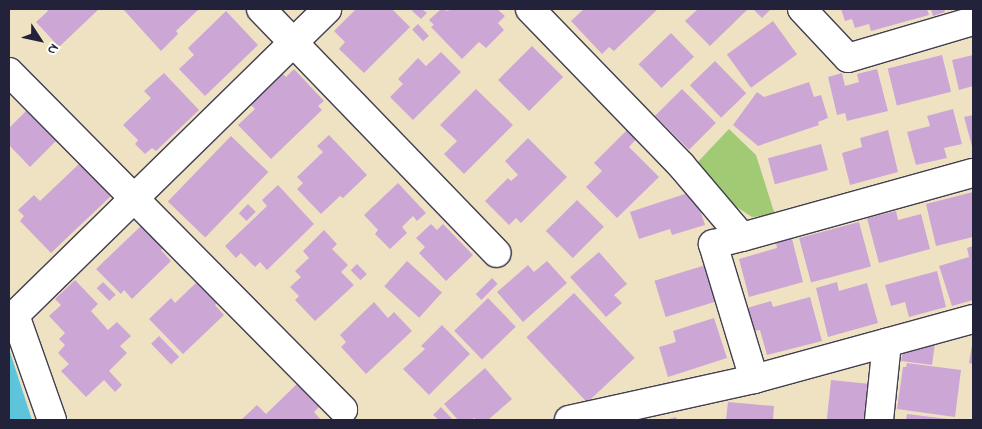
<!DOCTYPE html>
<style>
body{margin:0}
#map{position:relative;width:982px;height:429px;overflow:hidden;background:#efe2c3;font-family:"Indie Flower",sans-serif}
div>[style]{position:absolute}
.green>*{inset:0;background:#a1ca75}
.water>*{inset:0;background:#5ec4db}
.building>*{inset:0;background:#cca7d5;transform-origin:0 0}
.roads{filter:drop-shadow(1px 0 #413f4f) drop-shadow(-1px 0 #413f4f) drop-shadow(0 1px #413f4f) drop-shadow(0 -1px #413f4f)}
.minor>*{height:28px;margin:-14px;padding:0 14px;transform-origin:14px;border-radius:14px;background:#fff}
span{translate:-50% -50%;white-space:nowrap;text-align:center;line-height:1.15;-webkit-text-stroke:5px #fff;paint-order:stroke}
.frame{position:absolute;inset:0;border:10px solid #22223b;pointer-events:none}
.north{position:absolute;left:15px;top:15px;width:50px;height:50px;-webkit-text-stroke:4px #fff;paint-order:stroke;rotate:125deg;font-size:14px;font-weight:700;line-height:20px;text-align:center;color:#22223b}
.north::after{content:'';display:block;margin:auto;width:18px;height:22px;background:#22223b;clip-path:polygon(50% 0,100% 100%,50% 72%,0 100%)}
</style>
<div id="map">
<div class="green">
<div style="clip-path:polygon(729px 129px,756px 155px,775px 215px,752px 217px,735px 206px,694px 166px)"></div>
</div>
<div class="water">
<div style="clip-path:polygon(9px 349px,32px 420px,9px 420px)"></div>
</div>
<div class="building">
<div style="clip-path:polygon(46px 9px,99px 9px,59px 47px,36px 22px,48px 11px)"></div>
<div style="clip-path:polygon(123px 9px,199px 9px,176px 31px,178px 34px,161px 51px)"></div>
<div style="clip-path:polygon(356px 9px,392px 9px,410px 27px,364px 73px,339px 49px,345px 42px,334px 31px)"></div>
<div style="clip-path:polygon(414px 9px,422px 9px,427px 13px,421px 19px,412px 11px)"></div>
<div style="clip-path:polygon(441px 9px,448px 11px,450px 9px,497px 9px,505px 16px,498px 23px,504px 30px,486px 48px,479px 42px,462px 59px,431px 27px,434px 25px,429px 20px)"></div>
<div style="clip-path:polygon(584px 9px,658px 9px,614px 51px,609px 47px,602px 54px,571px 21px)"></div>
<div style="clip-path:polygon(698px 9px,748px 9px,710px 46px,685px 21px)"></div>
<div style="clip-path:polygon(756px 9px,771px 9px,762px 18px,754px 10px)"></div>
<div style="clip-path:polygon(841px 9px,927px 9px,929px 15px,871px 31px,869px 24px,855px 28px,852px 19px,845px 21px)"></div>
<div style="clip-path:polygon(931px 9px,944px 9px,945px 12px,933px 16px)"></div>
<div style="clip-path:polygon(226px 11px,258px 45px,205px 96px,179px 69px,194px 55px,188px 48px)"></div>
<div style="left:773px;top:21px;width:41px;height:57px;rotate:54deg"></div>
<div style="left:418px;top:24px;width:16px;height:8px;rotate:47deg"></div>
<div style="left:671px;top:33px;width:33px;height:45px;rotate:46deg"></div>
<div style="left:532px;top:46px;width:44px;height:48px;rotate:45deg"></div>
<div style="clip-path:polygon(441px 52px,461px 72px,413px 120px,390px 97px,403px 84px,398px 79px,418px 58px,426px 66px)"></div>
<div style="left:942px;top:55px;width:38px;height:56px;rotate:76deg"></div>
<div style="clip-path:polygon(973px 55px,973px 86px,959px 90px,952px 60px)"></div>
<div style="left:715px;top:61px;width:45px;height:35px;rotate:46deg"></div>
<div style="clip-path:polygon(294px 69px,324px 101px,318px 106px,322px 110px,271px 159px,238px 125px,255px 109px,249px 103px,281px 72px,286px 77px)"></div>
<div style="clip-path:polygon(877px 69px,888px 111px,847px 121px,845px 113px,837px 115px,828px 77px,842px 73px,845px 86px,859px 82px,857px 74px)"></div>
<div style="clip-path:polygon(164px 73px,199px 110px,156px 151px,152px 148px,145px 154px,135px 144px,138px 140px,123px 125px,151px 98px,144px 91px)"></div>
<div style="clip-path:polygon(809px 82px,814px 97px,821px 95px,828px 118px,818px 122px,819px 125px,758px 146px,733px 125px,757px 92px,764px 97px)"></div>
<div style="clip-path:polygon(476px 89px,513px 125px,464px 174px,444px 154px,457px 141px,440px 125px)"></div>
<div style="left:682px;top:89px;width:48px;height:38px;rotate:45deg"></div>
<div style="clip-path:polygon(30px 107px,60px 137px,30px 167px,9px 145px,9px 128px)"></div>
<div style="clip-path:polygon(953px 109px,962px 144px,944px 148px,947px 158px,916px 165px,907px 132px,930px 126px,927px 116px)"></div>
<div style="clip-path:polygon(973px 115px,973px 150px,964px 117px)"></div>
<div style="clip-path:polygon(628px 129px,637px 138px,629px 147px,659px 177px,617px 218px,586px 187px,602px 171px,594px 163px)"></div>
<div style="clip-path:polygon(888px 130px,898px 172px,850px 185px,842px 153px,862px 147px,860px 138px)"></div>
<div style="clip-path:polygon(329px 135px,367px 175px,343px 198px,340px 196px,321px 214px,297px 189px,303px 183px,297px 177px,323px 152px,317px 146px)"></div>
<div style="left:231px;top:136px;width:52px;height:91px;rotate:44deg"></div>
<div style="clip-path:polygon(528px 138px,567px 177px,521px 223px,516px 218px,509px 225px,485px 201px,508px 178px,511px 181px,518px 175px,505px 161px)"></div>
<div style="left:821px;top:144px;width:27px;height:55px;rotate:75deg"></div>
<div style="clip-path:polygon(80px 163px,111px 196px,51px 253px,20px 221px,24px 216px,18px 210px,34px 195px,40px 201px)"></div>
<div style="clip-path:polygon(398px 183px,426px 213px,417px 221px,413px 216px,402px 227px,407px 233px,390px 249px,375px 234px,378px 230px,364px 215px)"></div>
<div style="clip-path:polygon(278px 185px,314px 224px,267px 270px,260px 262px,255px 267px,241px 253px,236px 258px,225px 246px,267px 206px,262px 200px)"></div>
<div style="clip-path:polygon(694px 191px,705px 225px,672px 235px,670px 229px,639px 239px,630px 212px)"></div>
<div style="clip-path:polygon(973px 192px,973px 237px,936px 246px,926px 204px)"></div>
<div style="left:577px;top:200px;width:38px;height:44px;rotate:45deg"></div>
<div style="left:248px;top:204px;width:11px;height:13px;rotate:45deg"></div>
<div style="clip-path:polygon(896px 211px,898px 220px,921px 214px,930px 249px,879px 263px,867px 218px)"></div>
<div style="left:859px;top:222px;width:46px;height:62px;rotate:75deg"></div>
<div style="clip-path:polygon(143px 224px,165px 247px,161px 250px,171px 261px,132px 299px,124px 290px,121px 294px,96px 269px)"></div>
<div style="clip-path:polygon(431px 224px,437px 230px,443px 224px,473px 255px,446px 281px,419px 253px,425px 247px,416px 238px)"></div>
<div style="clip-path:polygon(324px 230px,337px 244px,332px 249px,348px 265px,341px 272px,354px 285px,315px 321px,295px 300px,299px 296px,290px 287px,301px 277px,295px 271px,309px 258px,303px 251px)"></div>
<div style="clip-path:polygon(790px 231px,803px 282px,749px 297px,739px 259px,777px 248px,774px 235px)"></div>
<div style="clip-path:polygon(973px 246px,973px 300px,952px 306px,939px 266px,969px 257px,967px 248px)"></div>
<div style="clip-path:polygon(599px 252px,627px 284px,614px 295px,622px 303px,606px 317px,570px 277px)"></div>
<div style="left:407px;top:261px;width:47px;height:34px;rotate:42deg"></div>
<div style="clip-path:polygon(547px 261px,567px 283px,523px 322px,497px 292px,528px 265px,534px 272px)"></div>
<div style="left:357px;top:264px;width:14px;height:9px;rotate:45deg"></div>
<div style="left:709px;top:264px;width:38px;height:57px;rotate:73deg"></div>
<div style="clip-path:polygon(937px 271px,946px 307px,909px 317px,905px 302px,891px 306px,885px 285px)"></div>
<div style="left:492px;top:278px;width:8px;height:23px;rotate:45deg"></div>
<div style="clip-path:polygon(75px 280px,98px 304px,91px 311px,108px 330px,117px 322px,131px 336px,120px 346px,127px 353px,109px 371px,122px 385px,115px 392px,104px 380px,86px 397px,61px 371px,69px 364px,58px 353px,65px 345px,59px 339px,65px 333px,49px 316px,61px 305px,55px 299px)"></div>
<div style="clip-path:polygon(198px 281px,218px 302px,215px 305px,224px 315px,183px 354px,149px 319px,171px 298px,175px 303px)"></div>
<div style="left:103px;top:282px;width:18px;height:9px;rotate:45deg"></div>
<div style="clip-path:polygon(837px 282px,839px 291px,867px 283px,878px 323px,828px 337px,816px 288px)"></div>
<div style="left:574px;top:293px;width:89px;height:65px;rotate:47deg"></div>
<div style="clip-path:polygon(810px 297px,822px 341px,767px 355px,760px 330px,753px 331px,747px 308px,771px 301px,773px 307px)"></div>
<div style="left:488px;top:298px;width:40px;height:47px;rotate:46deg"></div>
<div style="clip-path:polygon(374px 302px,388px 318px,394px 312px,412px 331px,366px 374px,341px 347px,346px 342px,340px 335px)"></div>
<div style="clip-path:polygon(714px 318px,727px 358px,668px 377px,659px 347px,676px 342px,673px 331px)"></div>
<div style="clip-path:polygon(442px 325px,470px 354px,429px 395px,403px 369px,425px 349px,421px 346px)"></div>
<div style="left:159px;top:336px;width:29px;height:11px;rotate:46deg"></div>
<div style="clip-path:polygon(935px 343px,932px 365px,901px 361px,903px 351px)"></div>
<div style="clip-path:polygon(972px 345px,973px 345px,973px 364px,969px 363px)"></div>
<div style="clip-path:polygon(907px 363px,961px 370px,955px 417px,897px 409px,903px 367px,906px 367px)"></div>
<div style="clip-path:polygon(485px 368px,512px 399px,488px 420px,477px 420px,474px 418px,471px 420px,458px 420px,444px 404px)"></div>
<div style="left:831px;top:380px;width:37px;height:40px;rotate:6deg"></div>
<div style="clip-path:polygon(298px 383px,320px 406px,314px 412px,321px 420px,241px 420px,257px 405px,266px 414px)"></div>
<div style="clip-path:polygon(728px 402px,774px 406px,773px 420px,726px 420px)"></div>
<div style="clip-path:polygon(441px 407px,453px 420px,439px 420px,433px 415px)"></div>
<div style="clip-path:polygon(907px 414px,948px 419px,948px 420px,906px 420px)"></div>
<div style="clip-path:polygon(676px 417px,677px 420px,665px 420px)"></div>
</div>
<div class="roads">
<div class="minor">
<div style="left:261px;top:9px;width:339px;rotate:46deg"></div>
<div style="left:530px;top:9px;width:217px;rotate:45.9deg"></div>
<div style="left:681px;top:165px;width:94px;rotate:49.7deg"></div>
<div style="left:742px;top:237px;width:240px;rotate:-15.5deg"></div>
<div style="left:802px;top:9px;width:67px;rotate:46.8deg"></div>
<div style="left:848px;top:58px;width:130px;rotate:-16.5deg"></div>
<div style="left:9px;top:72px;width:475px;rotate:45.3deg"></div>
<div style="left:742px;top:237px;width:30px;rotate:166deg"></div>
<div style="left:713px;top:244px;width:141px;rotate:73.1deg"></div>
<div style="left:52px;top:420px;width:111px;rotate:-109.4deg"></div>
<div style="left:15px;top:315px;width:437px;rotate:-44.4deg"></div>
<div style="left:569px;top:420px;width:189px;rotate:-12.5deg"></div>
<div style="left:754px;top:379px;width:227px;rotate:-15.3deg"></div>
<div style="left:879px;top:420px;width:78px;rotate:-84.1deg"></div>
</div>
</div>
<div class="frame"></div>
<div class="north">N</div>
</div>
